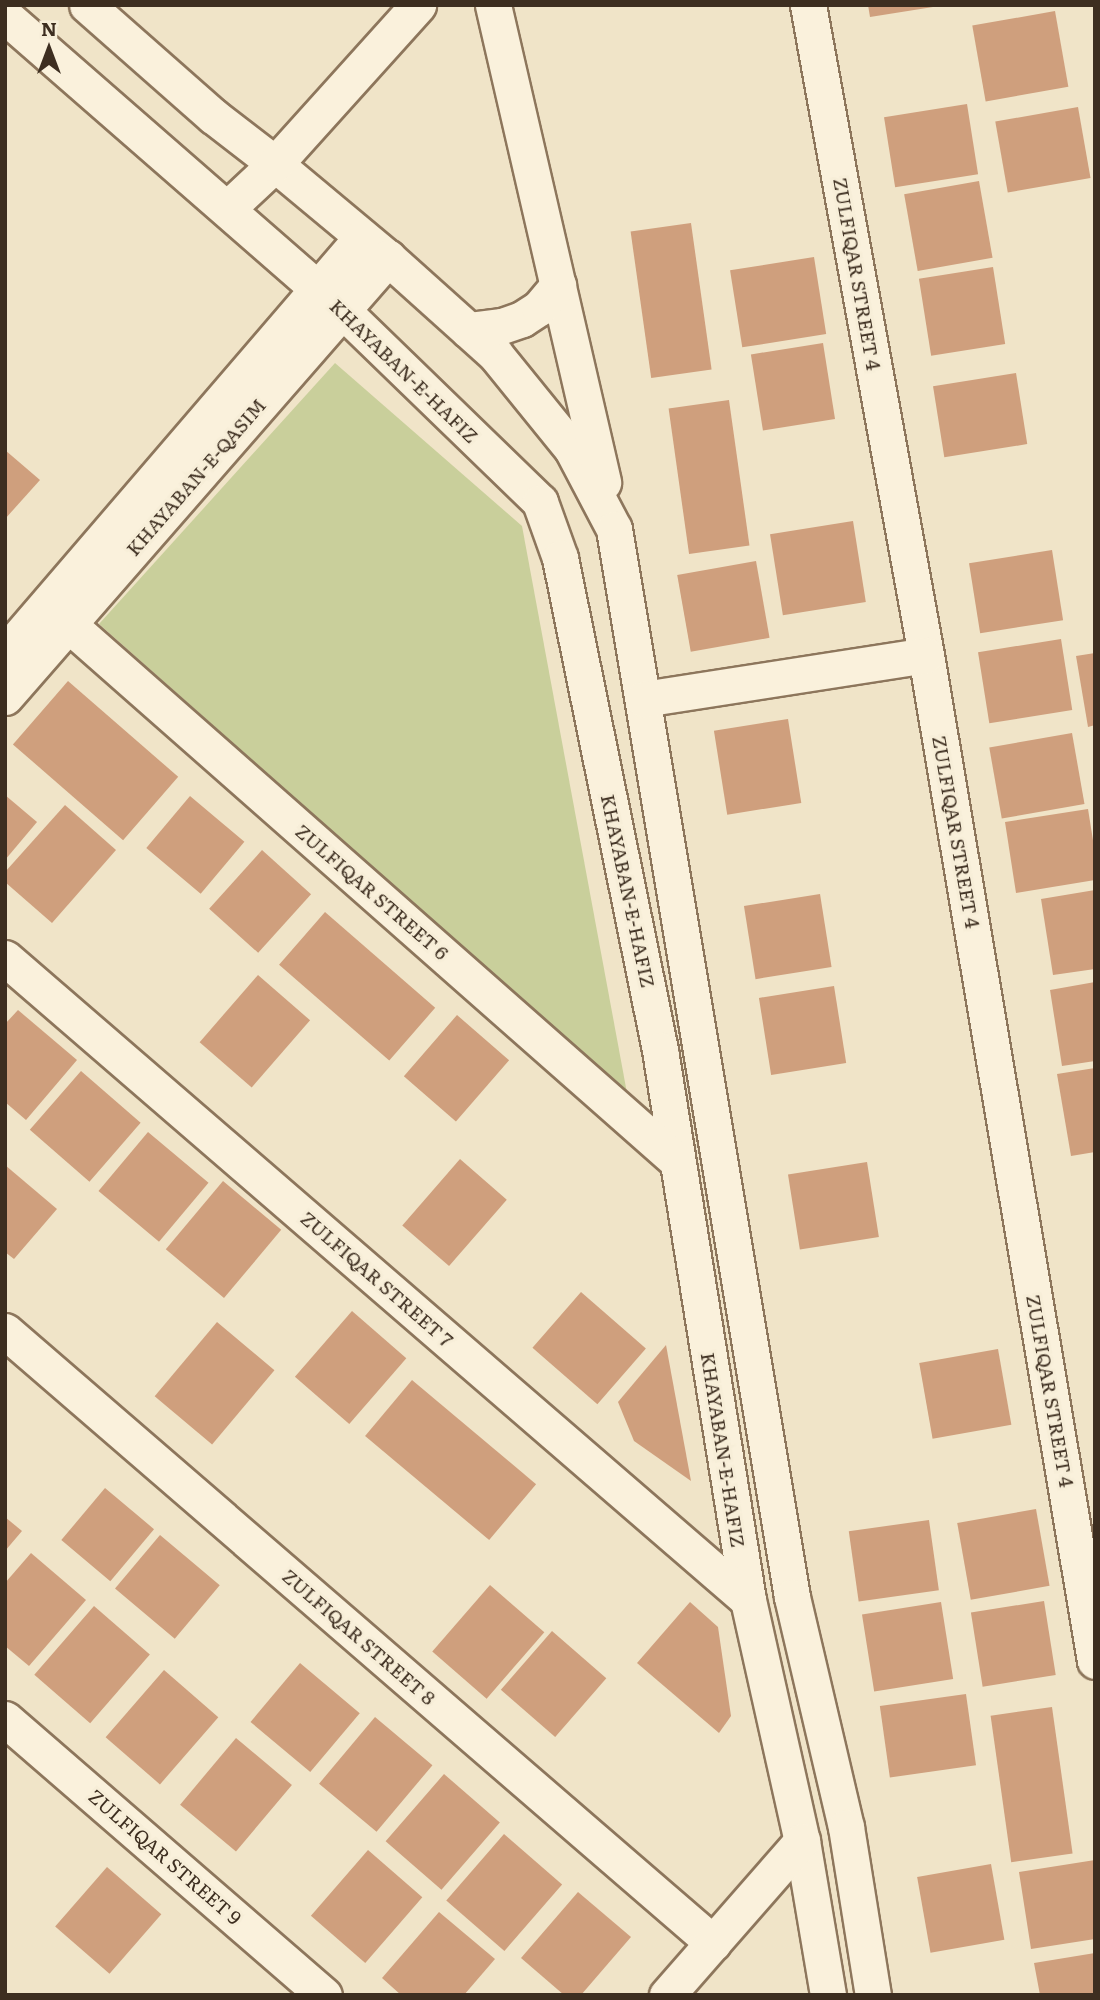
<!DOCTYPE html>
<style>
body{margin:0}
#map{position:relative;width:1100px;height:2000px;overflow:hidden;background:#f0e4c8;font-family:Literata,serif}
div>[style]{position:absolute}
.green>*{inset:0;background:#c9cf9b}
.building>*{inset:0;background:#cf9f7d;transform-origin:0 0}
.roads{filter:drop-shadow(2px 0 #8d765c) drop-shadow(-2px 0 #8d765c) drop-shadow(0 2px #8d765c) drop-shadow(0 -2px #8d765c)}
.minor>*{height:35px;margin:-17.5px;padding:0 17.5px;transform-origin:17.5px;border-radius:17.5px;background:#faf1dc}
span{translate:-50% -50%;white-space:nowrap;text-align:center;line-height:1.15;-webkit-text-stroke:6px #f7eed8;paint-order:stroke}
.street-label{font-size:19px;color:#3d2e20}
.frame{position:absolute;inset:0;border:7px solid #3d2e20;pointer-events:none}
.north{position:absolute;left:14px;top:14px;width:70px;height:70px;-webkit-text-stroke:5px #f7eed8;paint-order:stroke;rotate:0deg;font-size:19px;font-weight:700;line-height:28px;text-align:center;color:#3d2e20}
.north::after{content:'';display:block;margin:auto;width:24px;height:32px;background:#3d2e20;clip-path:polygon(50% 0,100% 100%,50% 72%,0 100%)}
</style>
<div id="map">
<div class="green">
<div style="clip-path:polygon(335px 363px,522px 526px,627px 1093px,99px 624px)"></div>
</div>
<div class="building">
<div style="clip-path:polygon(868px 5px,933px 5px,933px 7px,870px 17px)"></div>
<div style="left:1055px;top:11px;width:77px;height:84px;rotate:80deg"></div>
<div style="left:967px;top:104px;width:71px;height:84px;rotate:81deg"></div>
<div style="left:1078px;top:107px;width:72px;height:84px;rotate:80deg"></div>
<div style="left:979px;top:181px;width:78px;height:76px;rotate:80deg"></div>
<div style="left:691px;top:223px;width:148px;height:61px;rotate:82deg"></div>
<div style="left:814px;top:257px;width:78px;height:85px;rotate:81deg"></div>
<div style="left:993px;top:267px;width:78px;height:75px;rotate:81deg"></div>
<div style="left:823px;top:343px;width:77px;height:73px;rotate:81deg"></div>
<div style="left:1016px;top:373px;width:72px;height:84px;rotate:81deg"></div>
<div style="left:729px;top:400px;width:147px;height:61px;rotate:82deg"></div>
<div style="clip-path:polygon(5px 450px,40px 480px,5px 519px)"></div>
<div style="left:853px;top:521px;width:82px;height:84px;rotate:81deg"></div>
<div style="left:1052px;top:550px;width:71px;height:84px;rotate:81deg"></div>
<div style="left:756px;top:561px;width:78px;height:80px;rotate:80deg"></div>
<div style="left:1061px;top:639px;width:72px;height:84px;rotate:81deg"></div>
<div style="clip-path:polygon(1095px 653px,1095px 725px,1088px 727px,1076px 656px)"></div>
<div style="left:68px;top:681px;width:146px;height:84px;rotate:41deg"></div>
<div style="left:788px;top:719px;width:85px;height:75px;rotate:81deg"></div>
<div style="left:1072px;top:733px;width:72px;height:84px;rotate:80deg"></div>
<div style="clip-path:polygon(5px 795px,37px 822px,5px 860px)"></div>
<div style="left:190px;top:796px;width:71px;height:68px;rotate:40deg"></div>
<div style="clip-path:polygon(65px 805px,116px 850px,52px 923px,5px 882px,5px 872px)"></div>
<div style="clip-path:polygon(1088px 809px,1095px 853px,1095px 880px,1016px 893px,1005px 822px)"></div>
<div style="left:262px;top:850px;width:66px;height:79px;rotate:42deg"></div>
<div style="clip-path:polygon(1095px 890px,1095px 969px,1053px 975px,1041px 899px)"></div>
<div style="left:820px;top:894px;width:74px;height:77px;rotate:81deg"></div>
<div style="left:325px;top:912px;width:146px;height:70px;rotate:41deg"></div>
<div style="left:258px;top:975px;width:69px;height:89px;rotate:41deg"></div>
<div style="clip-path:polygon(1095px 982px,1095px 1061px,1062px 1066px,1050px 990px)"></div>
<div style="left:834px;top:986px;width:78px;height:76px;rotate:81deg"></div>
<div style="clip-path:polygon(18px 1010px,77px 1060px,26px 1120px,5px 1102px,5px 1024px)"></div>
<div style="left:457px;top:1015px;width:69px;height:81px;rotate:41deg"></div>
<div style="clip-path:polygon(1095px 1068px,1095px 1152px,1071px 1156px,1057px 1074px)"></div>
<div style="left:81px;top:1071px;width:79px;height:78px;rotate:41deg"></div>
<div style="left:148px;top:1132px;width:79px;height:77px;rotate:40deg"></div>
<div style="left:460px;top:1159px;width:62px;height:88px;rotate:41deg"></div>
<div style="left:867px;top:1162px;width:76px;height:80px;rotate:81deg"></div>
<div style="clip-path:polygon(5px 1165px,57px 1209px,14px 1259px,5px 1252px)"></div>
<div style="left:223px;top:1181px;width:76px;height:89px;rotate:40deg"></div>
<div style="left:581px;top:1292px;width:86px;height:74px;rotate:41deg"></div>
<div style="left:352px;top:1311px;width:72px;height:87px;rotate:41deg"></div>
<div style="left:217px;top:1322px;width:75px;height:97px;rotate:40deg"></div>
<div style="clip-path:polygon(666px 1345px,691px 1481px,634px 1441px,618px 1402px)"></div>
<div style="left:998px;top:1349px;width:77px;height:80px;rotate:80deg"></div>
<div style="left:412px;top:1380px;width:162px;height:73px;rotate:40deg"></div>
<div style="left:105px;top:1488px;width:64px;height:68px;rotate:40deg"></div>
<div style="left:1036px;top:1509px;width:78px;height:80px;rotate:80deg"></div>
<div style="clip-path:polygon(5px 1517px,22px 1531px,5px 1551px)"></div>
<div style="left:929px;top:1520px;width:71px;height:81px;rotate:82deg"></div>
<div style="left:160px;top:1535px;width:78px;height:70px;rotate:40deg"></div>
<div style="clip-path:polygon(31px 1553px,86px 1600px,29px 1666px,5px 1646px,5px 1583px)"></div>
<div style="left:490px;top:1585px;width:72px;height:88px;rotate:41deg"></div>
<div style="left:1044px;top:1601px;width:75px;height:74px;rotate:81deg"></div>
<div style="clip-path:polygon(690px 1602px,718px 1627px,731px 1716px,719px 1733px,637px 1663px)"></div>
<div style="left:941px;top:1602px;width:78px;height:80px;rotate:81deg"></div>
<div style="left:94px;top:1606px;width:74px;height:91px;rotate:41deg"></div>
<div style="left:552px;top:1631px;width:72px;height:78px;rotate:41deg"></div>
<div style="left:300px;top:1663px;width:78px;height:77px;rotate:40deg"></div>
<div style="left:164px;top:1670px;width:72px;height:89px;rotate:41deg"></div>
<div style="left:966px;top:1694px;width:72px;height:87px;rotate:82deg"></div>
<div style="left:1052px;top:1707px;width:148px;height:62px;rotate:82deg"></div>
<div style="left:375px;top:1717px;width:75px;height:87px;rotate:40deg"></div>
<div style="left:236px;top:1738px;width:73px;height:87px;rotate:40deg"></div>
<div style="left:444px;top:1774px;width:74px;height:89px;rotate:41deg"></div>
<div style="left:504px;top:1834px;width:77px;height:88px;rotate:41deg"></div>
<div style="left:368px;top:1850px;width:72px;height:87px;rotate:41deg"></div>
<div style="clip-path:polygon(1095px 1860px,1095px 1939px,1031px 1949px,1019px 1872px)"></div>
<div style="left:991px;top:1864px;width:77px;height:75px;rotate:80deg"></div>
<div style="left:107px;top:1867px;width:72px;height:79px;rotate:41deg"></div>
<div style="clip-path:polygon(578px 1892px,631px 1937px,581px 1995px,564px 1995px,521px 1958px)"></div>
<div style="clip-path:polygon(439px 1912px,495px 1959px,464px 1995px,401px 1995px,382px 1978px)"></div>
<div style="clip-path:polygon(1095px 1953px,1095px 1995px,1040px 1995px,1034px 1963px)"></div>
</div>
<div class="roads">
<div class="minor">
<div style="left:87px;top:5px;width:168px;rotate:41.4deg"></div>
<div style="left:213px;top:116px;width:78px;rotate:37.7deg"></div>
<div style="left:275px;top:164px;width:147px;rotate:39.8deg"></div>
<div style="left:388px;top:258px;width:144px;rotate:41.9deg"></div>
<div style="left:495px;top:354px;width:122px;rotate:51deg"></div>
<div style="left:572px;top:449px;width:90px;rotate:62.3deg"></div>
<div style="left:614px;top:529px;width:1083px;rotate:80.54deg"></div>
<div style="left:792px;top:1597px;width:236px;rotate:76.8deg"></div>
<div style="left:846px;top:1827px;width:170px;rotate:80.9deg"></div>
<div style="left:493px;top:5px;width:490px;rotate:77deg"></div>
<div style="left:808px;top:5px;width:661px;rotate:79.71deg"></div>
<div style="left:926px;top:655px;width:1020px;rotate:80.46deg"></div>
<div style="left:5px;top:16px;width:446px;rotate:41.1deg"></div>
<div style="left:341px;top:309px;width:277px;rotate:44.1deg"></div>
<div style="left:540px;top:502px;width:59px;rotate:70.3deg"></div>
<div style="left:560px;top:558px;width:502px;rotate:78.51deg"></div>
<div style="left:660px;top:1050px;width:557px;rotate:80.91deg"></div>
<div style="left:748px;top:1600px;width:247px;rotate:77.4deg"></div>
<div style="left:802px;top:1841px;width:156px;rotate:80.4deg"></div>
<div style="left:228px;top:208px;width:64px;rotate:-43.1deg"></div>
<div style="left:275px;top:164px;width:214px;rotate:-48deg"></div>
<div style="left:468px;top:330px;width:34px;rotate:-7deg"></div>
<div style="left:502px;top:326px;width:21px;rotate:-19deg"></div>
<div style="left:522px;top:319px;width:20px;rotate:-33deg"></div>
<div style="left:539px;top:308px;width:30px;rotate:-50deg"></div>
<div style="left:68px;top:624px;width:811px;rotate:41.4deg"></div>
<div style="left:5px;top:653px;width:548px;rotate:-49.36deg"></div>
<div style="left:5px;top:697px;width:583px;rotate:-48.9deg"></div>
<div style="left:643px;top:699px;width:286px;rotate:-8.8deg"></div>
<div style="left:5px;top:958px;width:982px;rotate:40.83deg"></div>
<div style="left:5px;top:1331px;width:936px;rotate:40.84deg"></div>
<div style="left:5px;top:1719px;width:422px;rotate:40.9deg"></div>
<div style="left:667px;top:1995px;width:205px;rotate:-48.8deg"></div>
</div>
</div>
<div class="street-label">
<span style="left:857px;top:274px;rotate:80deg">ZULFIQAR STREET 4</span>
<span style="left:404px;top:371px;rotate:44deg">KHAYABAN-E-HAFIZ</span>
<span style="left:196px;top:477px;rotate:-49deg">KHAYABAN-E-QASIM</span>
<span style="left:956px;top:832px;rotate:80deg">ZULFIQAR STREET 4</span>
<span style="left:628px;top:891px;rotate:78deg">KHAYABAN-E-HAFIZ</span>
<span style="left:372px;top:892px;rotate:41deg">ZULFIQAR STREET 6</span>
<span style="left:377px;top:1279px;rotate:41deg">ZULFIQAR STREET 7</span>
<span style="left:1050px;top:1391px;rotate:80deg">ZULFIQAR STREET 4</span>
<span style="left:723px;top:1450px;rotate:81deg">KHAYABAN-E-HAFIZ</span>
<span style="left:359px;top:1637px;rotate:41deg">ZULFIQAR STREET 8</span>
<span style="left:165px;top:1857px;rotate:41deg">ZULFIQAR STREET 9</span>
</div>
<div class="frame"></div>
<div class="north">N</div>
</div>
